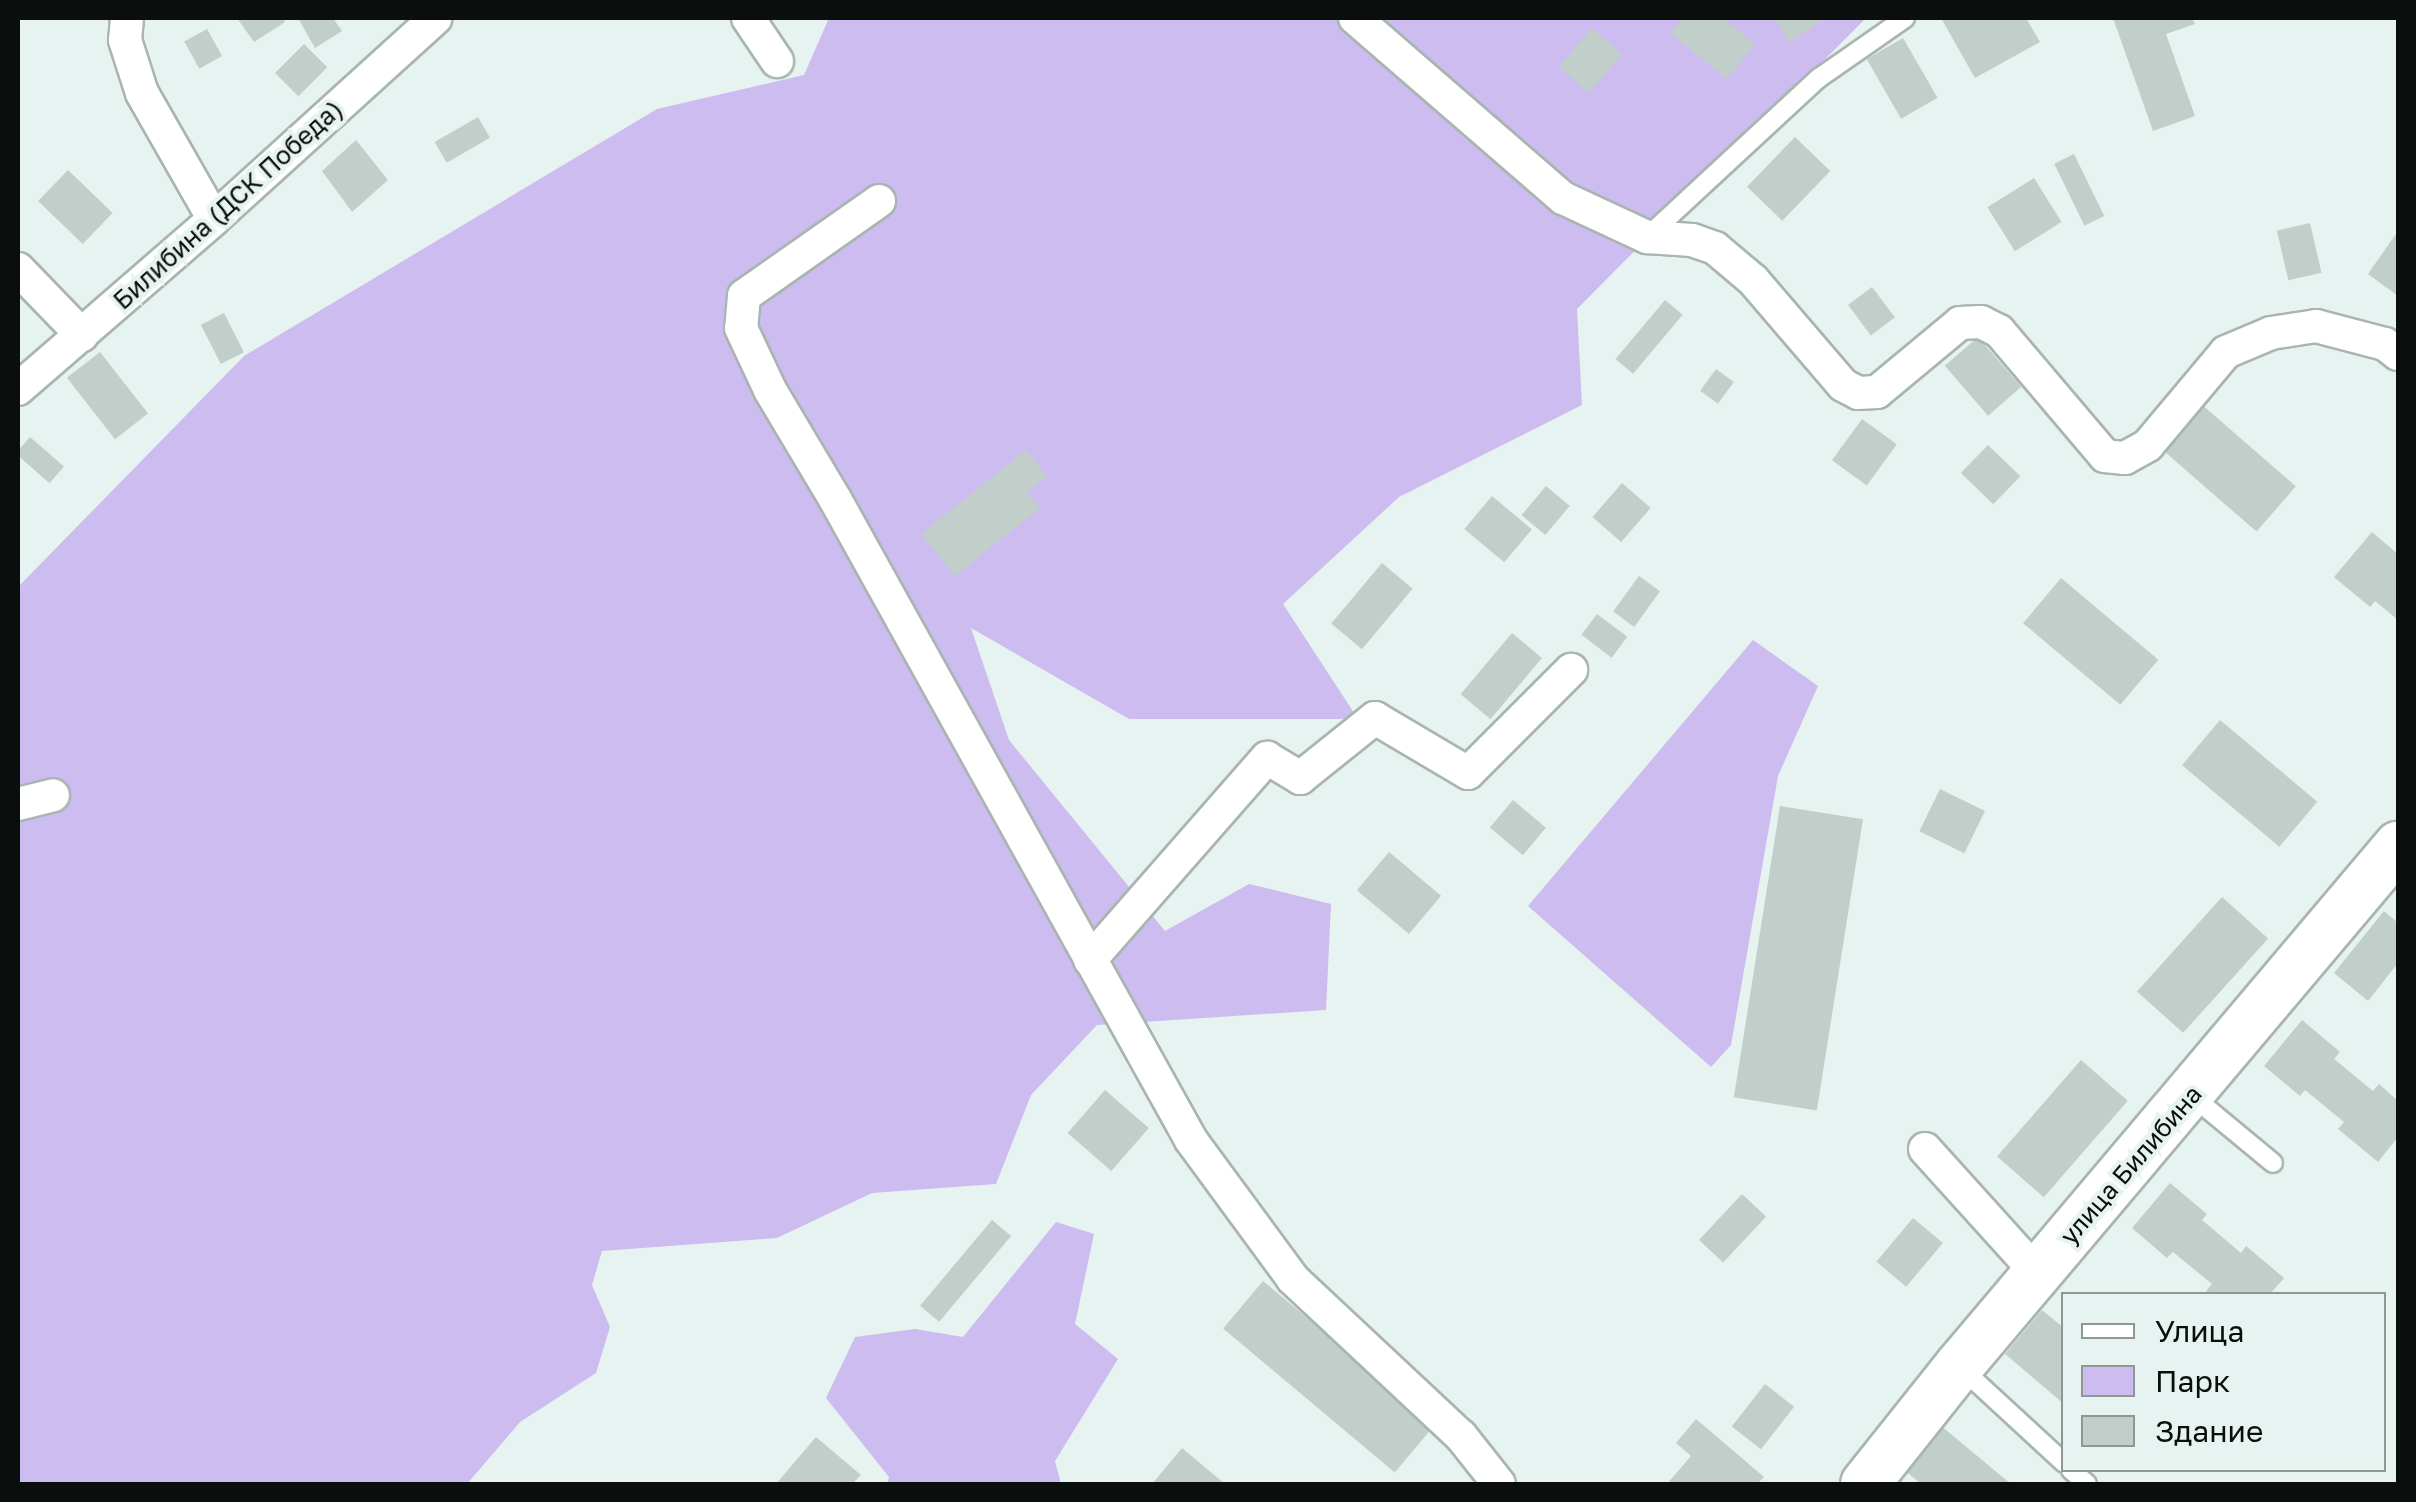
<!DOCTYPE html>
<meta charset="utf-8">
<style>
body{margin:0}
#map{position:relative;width:2416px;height:1502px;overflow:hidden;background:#e7f3f0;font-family:"Golos Text",sans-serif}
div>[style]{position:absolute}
.green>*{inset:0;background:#cdbcef}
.building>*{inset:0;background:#c1ceca;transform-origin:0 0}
.roads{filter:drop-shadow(2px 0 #a9b5b1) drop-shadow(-2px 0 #a9b5b1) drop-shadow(0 2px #a9b5b1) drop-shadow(0 -2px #a9b5b1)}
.service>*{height:18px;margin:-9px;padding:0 9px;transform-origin:9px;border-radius:9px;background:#fff}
.minor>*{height:32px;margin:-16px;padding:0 16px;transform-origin:16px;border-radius:16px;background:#fff}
.secondary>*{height:48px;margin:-24px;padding:0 24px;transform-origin:24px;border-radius:24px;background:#fff}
span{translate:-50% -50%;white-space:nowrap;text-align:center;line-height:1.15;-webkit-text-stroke:8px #e7f3f0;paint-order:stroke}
.street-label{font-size:25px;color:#0a0e0d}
.frame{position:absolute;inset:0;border:20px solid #0a0e0d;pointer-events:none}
.legend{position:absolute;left:2061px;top:1292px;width:325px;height:180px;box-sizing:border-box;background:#e7f3f0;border:2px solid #8f9795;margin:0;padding:12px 18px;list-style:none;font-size:30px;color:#0a0e0d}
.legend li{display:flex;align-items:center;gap:20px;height:50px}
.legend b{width:50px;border:2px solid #8f9795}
</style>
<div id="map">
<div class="green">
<div style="clip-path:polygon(829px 18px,1866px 18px,1577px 309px,1582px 405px,1399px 497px,1283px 604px,1358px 719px,1129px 719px,971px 628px,1009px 740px,1165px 931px,1249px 884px,1331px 904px,1326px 1010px,1097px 1025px,1031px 1095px,996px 1184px,872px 1193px,777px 1238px,602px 1251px,592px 1285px,610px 1327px,596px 1373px,520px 1422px,467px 1484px,18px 1484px,18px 587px,244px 356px,657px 109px,804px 75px)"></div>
<div style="clip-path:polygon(1753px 640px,1818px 686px,1778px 776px,1731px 1045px,1711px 1067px,1528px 906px)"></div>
<div style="clip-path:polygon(1056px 1222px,1094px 1234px,1075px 1324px,1118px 1359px,1055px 1461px,1061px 1484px,887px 1484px,889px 1477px,826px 1398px,855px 1337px,915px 1329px,963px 1337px)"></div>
</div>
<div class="building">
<div style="clip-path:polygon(237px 18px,282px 18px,285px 22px,254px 42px)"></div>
<div style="clip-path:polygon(298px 18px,333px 18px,342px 31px,315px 48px)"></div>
<div style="clip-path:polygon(1683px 18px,1723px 18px,1755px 44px,1727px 79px,1670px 33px)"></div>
<div style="clip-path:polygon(1773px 18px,1817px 18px,1820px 22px,1790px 43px)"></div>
<div style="clip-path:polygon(1941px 18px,2026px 18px,2040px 42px,1975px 78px)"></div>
<div style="clip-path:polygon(2113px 18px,2192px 18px,2195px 24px,2166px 34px,2195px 116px,2153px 131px)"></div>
<div style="left:1592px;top:28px;width:40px;height:51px;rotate:41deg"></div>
<div style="left:207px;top:29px;width:31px;height:26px;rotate:61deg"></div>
<div style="left:1903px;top:38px;width:69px;height:42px;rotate:60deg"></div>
<div style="left:304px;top:44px;width:33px;height:41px;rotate:45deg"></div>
<div style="left:478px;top:117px;width:24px;height:50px;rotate:60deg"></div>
<div style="left:1795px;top:137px;width:49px;height:69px;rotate:44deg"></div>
<div style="clip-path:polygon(356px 140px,388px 180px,352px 212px,322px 171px)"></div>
<div style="left:2074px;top:154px;width:69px;height:22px;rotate:64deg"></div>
<div style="left:68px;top:170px;width:62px;height:43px;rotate:44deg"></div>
<div style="left:2034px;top:178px;width:52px;height:55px;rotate:58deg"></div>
<div style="left:2310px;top:223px;width:51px;height:34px;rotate:77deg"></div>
<div style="clip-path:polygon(2398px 231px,2398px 296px,2368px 274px)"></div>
<div style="left:1872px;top:287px;width:38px;height:30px;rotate:53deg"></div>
<div style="left:1665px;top:300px;width:23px;height:77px;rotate:40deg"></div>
<div style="left:224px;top:313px;width:44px;height:26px;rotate:63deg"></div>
<div style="left:1978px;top:337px;width:66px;height:44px;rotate:49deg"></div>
<div style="left:100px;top:352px;width:78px;height:42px;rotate:52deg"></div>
<div style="left:1716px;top:369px;width:22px;height:27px;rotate:36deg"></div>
<div style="left:2200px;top:403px;width:127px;height:60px;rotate:41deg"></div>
<div style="left:1862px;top:419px;width:43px;height:51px;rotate:36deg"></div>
<div style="left:30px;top:437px;width:45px;height:22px;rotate:41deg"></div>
<div style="left:1988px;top:445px;width:45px;height:39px;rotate:44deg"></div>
<div style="clip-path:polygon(1026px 450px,1047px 476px,1027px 493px,1040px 508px,955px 576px,921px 534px)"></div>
<div style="left:1622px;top:483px;width:38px;height:45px;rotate:41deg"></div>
<div style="left:1546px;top:486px;width:31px;height:38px;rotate:40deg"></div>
<div style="left:1492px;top:496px;width:52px;height:43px;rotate:40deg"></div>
<div style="clip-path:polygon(2372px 532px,2398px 554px,2398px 620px,2375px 601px,2370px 607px,2334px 577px)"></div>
<div style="left:1382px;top:563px;width:40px;height:79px;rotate:40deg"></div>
<div style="left:1639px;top:576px;width:26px;height:44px;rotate:36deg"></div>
<div style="left:2061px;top:578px;width:127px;height:59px;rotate:40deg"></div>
<div style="left:1597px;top:614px;width:38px;height:26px;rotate:37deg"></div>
<div style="left:1512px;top:633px;width:39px;height:80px;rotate:40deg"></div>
<div style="left:2220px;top:720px;width:127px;height:59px;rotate:40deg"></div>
<div style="left:1940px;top:789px;width:50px;height:47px;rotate:26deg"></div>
<div style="left:1513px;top:800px;width:43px;height:36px;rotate:40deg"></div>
<div style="left:1780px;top:806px;width:84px;height:295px;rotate:9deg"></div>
<div style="left:1389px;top:852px;width:68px;height:50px;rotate:40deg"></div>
<div style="left:2222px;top:897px;width:62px;height:127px;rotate:42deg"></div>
<div style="clip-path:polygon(2384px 911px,2398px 923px,2398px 963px,2368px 1001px,2334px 973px)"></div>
<div style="clip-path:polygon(2302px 1020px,2340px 1052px,2334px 1059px,2373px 1091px,2379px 1084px,2398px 1101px,2398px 1137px,2378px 1162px,2338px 1129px,2344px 1122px,2305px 1090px,2300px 1096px,2264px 1066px)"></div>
<div style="left:2081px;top:1060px;width:62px;height:128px;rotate:41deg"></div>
<div style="left:1105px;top:1090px;width:58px;height:57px;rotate:41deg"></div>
<div style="clip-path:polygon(2170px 1183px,2207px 1214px,2202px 1220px,2241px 1253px,2246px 1246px,2284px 1278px,2270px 1294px,2211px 1294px,2206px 1291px,2212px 1284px,2173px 1252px,2167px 1258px,2132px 1228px)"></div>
<div style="left:1742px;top:1194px;width:33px;height:63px;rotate:43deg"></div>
<div style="left:1913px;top:1218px;width:39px;height:57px;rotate:40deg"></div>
<div style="left:992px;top:1220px;width:25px;height:112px;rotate:40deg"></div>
<div style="left:1263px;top:1281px;width:224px;height:62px;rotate:40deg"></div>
<div style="clip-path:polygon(2042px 1310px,2064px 1328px,2064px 1404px,2005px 1354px)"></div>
<div style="left:1765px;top:1384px;width:37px;height:54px;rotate:38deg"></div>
<div style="clip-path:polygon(1696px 1419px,1764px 1477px,1757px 1484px,1667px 1484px,1691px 1456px,1676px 1443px)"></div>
<div style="clip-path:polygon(1940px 1425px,2011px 1484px,1921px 1484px,1903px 1469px)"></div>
<div style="clip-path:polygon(816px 1437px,861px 1475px,852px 1484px,776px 1484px)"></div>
<div style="clip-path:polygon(1182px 1448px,1225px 1484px,1152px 1484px)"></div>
</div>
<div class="roads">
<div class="service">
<div style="left:1647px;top:237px;width:234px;rotate:-42.8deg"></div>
<div style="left:1819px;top:78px;width:105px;rotate:-34.9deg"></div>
<div style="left:2192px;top:1096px;width:105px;rotate:39.6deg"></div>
<div style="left:1959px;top:1366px;width:143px;rotate:42.7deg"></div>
<div style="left:2071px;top:1470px;width:21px;rotate:41deg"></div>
</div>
<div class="minor">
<div style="left:127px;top:18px;width:22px;rotate:95deg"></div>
<div style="left:125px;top:40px;width:56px;rotate:72.2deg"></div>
<div style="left:142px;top:93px;width:145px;rotate:60.3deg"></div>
<div style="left:748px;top:18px;width:52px;rotate:56deg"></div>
<div style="left:1355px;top:18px;width:275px;rotate:40.9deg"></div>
<div style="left:1563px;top:198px;width:93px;rotate:24.9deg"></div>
<div style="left:1647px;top:237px;width:45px;rotate:3.8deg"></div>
<div style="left:1692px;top:240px;width:24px;rotate:19deg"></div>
<div style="left:1715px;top:248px;width:50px;rotate:40.1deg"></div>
<div style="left:1753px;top:280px;width:138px;rotate:49.4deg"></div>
<div style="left:1843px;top:385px;width:17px;rotate:28deg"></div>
<div style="left:1858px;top:393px;width:19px;rotate:-3deg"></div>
<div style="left:1877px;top:392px;width:108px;rotate:-39.7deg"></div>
<div style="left:1960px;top:323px;width:21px;rotate:-3deg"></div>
<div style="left:1981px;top:322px;width:20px;rotate:27deg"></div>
<div style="left:1999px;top:331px;width:164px;rotate:49.7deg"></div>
<div style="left:2105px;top:456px;width:20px;rotate:6deg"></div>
<div style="left:2125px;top:458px;width:26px;rotate:-29deg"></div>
<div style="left:2148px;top:445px;width:121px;rotate:-50deg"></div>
<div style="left:2226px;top:352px;width:49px;rotate:-22.9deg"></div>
<div style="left:2271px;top:333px;width:46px;rotate:-8.8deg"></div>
<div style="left:2316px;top:326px;width:71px;rotate:14.6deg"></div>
<div style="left:2385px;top:344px;width:16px;rotate:38deg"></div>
<div style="left:879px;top:201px;width:165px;rotate:144.9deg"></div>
<div style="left:744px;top:296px;width:32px;rotate:95deg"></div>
<div style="left:741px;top:328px;width:68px;rotate:64.9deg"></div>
<div style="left:770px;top:390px;width:127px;rotate:59.2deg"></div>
<div style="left:835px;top:499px;width:733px;rotate:60.95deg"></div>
<div style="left:1191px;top:1140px;width:172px;rotate:53.7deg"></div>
<div style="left:1293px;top:1279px;width:230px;rotate:43.1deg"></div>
<div style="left:1461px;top:1436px;width:61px;rotate:51.6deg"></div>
<div style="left:18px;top:269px;width:92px;rotate:45.9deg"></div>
<div style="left:18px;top:389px;width:259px;rotate:-40.9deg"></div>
<div style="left:214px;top:219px;width:299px;rotate:-42.2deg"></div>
<div style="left:18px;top:804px;width:36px;rotate:-14deg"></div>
<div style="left:1090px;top:960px;width:269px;rotate:-48.8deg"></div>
<div style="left:1267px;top:758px;width:39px;rotate:31deg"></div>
<div style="left:1300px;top:778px;width:96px;rotate:-38.7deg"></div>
<div style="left:1375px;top:718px;width:108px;rotate:30.6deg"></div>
<div style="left:1468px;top:773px;width:146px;rotate:-45deg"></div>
<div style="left:1925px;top:1149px;width:169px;rotate:47.9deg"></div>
</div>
<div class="secondary">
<div style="left:1865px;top:1484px;width:151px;rotate:-51.5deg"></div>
<div style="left:1959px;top:1366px;width:681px;rotate:-49.83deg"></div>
</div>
</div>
<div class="street-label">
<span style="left:228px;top:205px;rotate:-42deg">Билибина (ДСК Победа)</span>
<span style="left:2131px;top:1165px;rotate:-49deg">улица Билибина</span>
</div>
<div class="frame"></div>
<ul class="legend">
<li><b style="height:12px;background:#fff"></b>Улица</li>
<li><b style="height:28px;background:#cdbcef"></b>Парк</li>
<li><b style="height:28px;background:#c1ceca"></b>Здание</li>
</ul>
</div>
